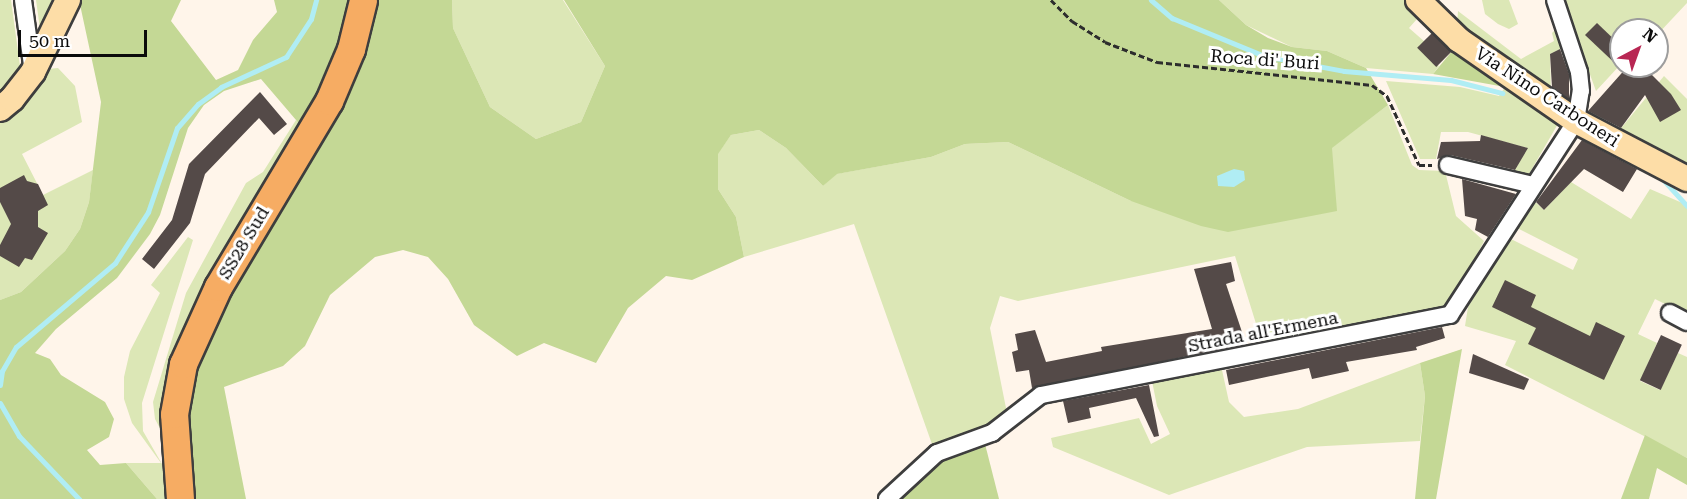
<!DOCTYPE html>
<style>
body{margin:0}
#map{position:relative;width:1687px;height:499px;overflow:hidden;background:#fff5ea;font-family:"Roboto Serif",serif}
div>[style]{position:absolute}
.green>*{inset:0;background:#dce7b6}
.forest>*{inset:0;background:#c4d895}
.water>*{inset:0;background:#b0edf4}
.stream>*{height:5px;margin:-2.5px;padding:0 2.5px;transform-origin:2.5px;border-radius:2.5px;background:#b0edf4}
.building>*{inset:0;background:#544a48;transform-origin:0 0}
.path>*{height:3px;margin-top:-1.5px;transform-origin:0;background:repeating-linear-gradient(90deg,#2d2d2d 0 6px,transparent 0 9px)}
.roads{filter:drop-shadow(2px 0 #3e3e3e) drop-shadow(-2px 0 #3e3e3e) drop-shadow(0 2px #3e3e3e) drop-shadow(0 -2px #3e3e3e)}
.street>*{height:16px;margin:-8px;padding:0 8px;transform-origin:8px;border-radius:8px;background:#fff}
.secondary>*{height:24px;margin:-12px;padding:0 12px;transform-origin:12px;border-radius:12px;background:#fddda7}
.primary>*{height:27px;margin:-13.5px;padding:0 13.5px;transform-origin:13.5px;border-radius:13.5px;background:#f6ac63}
span{translate:-50% -50%;white-space:nowrap;text-align:center;line-height:1.15;-webkit-text-stroke:6px #fff;paint-order:stroke}
.street-label{font-size:18px;color:#0b0b0b}
.north{position:absolute;left:1609px;top:18px;width:60px;height:60px;box-sizing:border-box;background:#fff;border:2px solid #9d9d9d;border-radius:50%;rotate:41deg;font-size:16px;font-weight:700;line-height:24px;text-align:center;color:#0b0b0b}
.north::after{content:'';display:block;margin:auto;width:21px;height:27px;background:#b82753;clip-path:polygon(50% 0,100% 100%,50% 72%,0 100%)}
.scale{position:absolute;left:18px;top:30px;width:129px;height:27px;box-sizing:border-box;border:3px solid #0b0b0b;border-top:0;padding-left:8px;font-size:18px;line-height:21px;white-space:nowrap;color:#0b0b0b;-webkit-text-stroke:4px #fff;paint-order:stroke}
</style>
<div id="map">
<div class="green">
<div style="clip-path:polygon(0 0,11px 0,20px 66px,0 96px)"></div>
<div style="clip-path:polygon(36px 0,56px 0,41px 36px)"></div>
<div style="clip-path:polygon(452px 0,563px 0,605px 66px,581px 122px,536px 139px,490px 107px,453px 28px)"></div>
<div style="clip-path:polygon(1219px 0,1406px 0,1417px 19px,1409px 28px,1425px 42px,1419px 49px,1439px 66px,1433px 74px,1366px 68px,1327px 51px,1292px 47px,1246px 25px)"></div>
<div style="clip-path:polygon(1482px 0,1509px 0,1518px 24px,1509px 29px,1498px 24px,1485px 14px)"></div>
<div style="clip-path:polygon(1563px 0,1687px 0,1687px 3px,1657px 35px,1657px 30px,1621px 30px,1621px 64px,1596px 91px)"></div>
<div style="clip-path:polygon(1458px 11px,1521px 59px,1554px 41px,1552px 33px,1556px 29px,1563px 48px,1550px 54px,1551px 93px,1457px 25px)"></div>
<div style="clip-path:polygon(58px 68px,75px 86px,82px 122px,22px 154px,43px 195px,93px 170px,89px 202px,80px 229px,65px 251px,21px 292px,0 300px,0 121px,48px 69px)"></div>
<div style="clip-path:polygon(1664px 76px,1687px 99px,1687px 166px,1617px 133px)"></div>
<div style="clip-path:polygon(1386px 81px,1460px 87px,1499px 96px,1505px 87px,1559px 122px,1529px 174px,1514px 171px,1527px 148px,1468px 132px,1441px 132px,1436px 159px,1420px 159px)"></div>
<div style="clip-path:polygon(1388px 105px,1412px 165px,1419px 170px,1445px 171px,1456px 216px,1484px 241px,1452px 303px,1441px 310px,1262px 343px,1235px 256px,1018px 301px,1000px 296px,990px 328px,1007px 413px,992px 425px,933px 447px,854px 224px,744px 257px,736px 217px,718px 189px,718px 153px,731px 135px,759px 130px,786px 148px,823px 186px,836px 174px,931px 157px,965px 144px,1008px 142px,1131px 201px,1331px 148px)"></div>
<div style="clip-path:polygon(296px 120px,302px 127px,163px 434px,155px 419px,153px 402px,186px 293px,246px 183px,263px 172px)"></div>
<div style="clip-path:polygon(1571px 182px,1631px 219px,1650px 189px,1687px 205px,1687px 315px,1655px 299px,1638px 334px,1657px 343px,1640px 381px,1660px 390px,1678px 353px,1687px 357px,1687px 458px,1505px 365px,1516px 341px,1465px 326px,1468px 307px,1509px 238px,1573px 270px,1578px 259px,1515px 227px,1532px 199px,1544px 210px)"></div>
<div style="clip-path:polygon(188px 237px,193px 240px,142px 403px,143px 431px,162px 464px,167px 499px,157px 499px,126px 463px,161px 463px,132px 423px,124px 399px,124px 377px,130px 351px,160px 293px,151px 285px)"></div>
<div style="clip-path:polygon(1420px 363px,1425px 396px,1420px 441px,1307px 447px,1169px 495px,1053px 447px,1051px 438px,1139px 418px,1151px 444px,1170px 434px,1157px 406px,1152px 381px,1222px 370px,1229px 402px,1244px 417px,1298px 409px)"></div>
</div>
<div class="forest">
<div style="clip-path:polygon(79px 0,181px 0,171px 21px,216px 80px,238px 70px,253px 40px,277px 12px,274px 0,350px 0,335px 60px,302px 127px,261px 79px,224px 91px,204px 105px,188px 128px,160px 215px,150px 234px,117px 278px,56px 329px,35px 353px,50px 359px,61px 375px,105px 402px,114px 419px,109px 437px,87px 450px,100px 465px,126px 463px,157px 499px,0 499px,0 300px,21px 292px,65px 251px,80px 229px,89px 202px,101px 102px)"></div>
<div style="clip-path:polygon(378px 0,452px 0,453px 28px,490px 107px,536px 139px,581px 122px,605px 66px,564px 0,1219px 0,1246px 25px,1268px 38px,1292px 47px,1327px 51px,1366px 68px,1388px 105px,1332px 148px,1337px 211px,1228px 232px,1201px 226px,1131px 201px,1008px 142px,965px 144px,931px 157px,837px 174px,823px 186px,786px 148px,759px 130px,731px 135px,718px 154px,718px 189px,736px 217px,744px 257px,692px 280px,666px 276px,628px 308px,596px 363px,544px 343px,517px 356px,474px 325px,448px 279px,428px 257px,403px 250px,375px 257px,330px 295px,305px 346px,283px 366px,224px 387px,246px 499px,192px 499px,184px 417px,204px 334px,359px 61px)"></div>
<div style="clip-path:polygon(1453px 50px,1505px 87px,1433px 74px)"></div>
<div style="clip-path:polygon(1462px 349px,1436px 499px,1415px 499px,1425px 396px,1420px 363px)"></div>
<div style="clip-path:polygon(1645px 435px,1687px 458px,1687px 485px,1657px 468px,1649px 499px,1621px 499px)"></div>
<div style="clip-path:polygon(985px 444px,999px 499px,897px 499px,936px 462px)"></div>
</div>
<div class="water">
<div style="clip-path:polygon(1234px 169px,1244px 171px,1245px 180px,1234px 187px,1218px 186px,1217px 176px)"></div>
</div>
<div class="stream">
<div style="left:1151px;top:0;width:28px;rotate:41deg"></div>
<div style="left:1172px;top:18px;width:100px;rotate:22.4deg"></div>
<div style="left:1264px;top:56px;width:81px;rotate:10.6deg"></div>
<div style="left:1344px;top:71px;width:107px;rotate:4.8deg"></div>
<div style="left:1451px;top:80px;width:53px;rotate:14.3deg"></div>
<div style="left:1658px;top:174px;width:43px;rotate:47.8deg"></div>
<div style="left:0;top:385px;width:14px;rotate:-82deg"></div>
<div style="left:2px;top:371px;width:28px;rotate:-60deg"></div>
<div style="left:16px;top:347px;width:130px;rotate:-40.3deg"></div>
<div style="left:115px;top:263px;width:61px;rotate:-57.1deg"></div>
<div style="left:148px;top:212px;width:89px;rotate:-71deg"></div>
<div style="left:177px;top:128px;width:32px;rotate:-49deg"></div>
<div style="left:198px;top:104px;width:29px;rotate:-36deg"></div>
<div style="left:221px;top:87px;width:72px;rotate:-24.8deg"></div>
<div style="left:286px;top:57px;width:45px;rotate:-56.7deg"></div>
<div style="left:311px;top:19px;width:20px;rotate:-75deg"></div>
<div style="left:0;top:403px;width:38px;rotate:60deg"></div>
<div style="left:19px;top:436px;width:87px;rotate:46.4deg"></div>
</div>
<div class="building">
<div style="clip-path:polygon(1597px 23px,1621px 46px,1621px 69px,1585px 35px)"></div>
<div style="left:1432px;top:33px;width:27px;height:21px;rotate:45deg"></div>
<div style="clip-path:polygon(1560px 49px,1569px 74px,1569px 99px,1552px 87px,1550px 54px)"></div>
<div style="clip-path:polygon(1628px 66px,1643px 66px,1671px 94px,1681px 110px,1660px 122px,1645px 95px,1621px 128px,1588px 111px)"></div>
<div style="clip-path:polygon(260px 92px,287px 124px,274px 135px,259px 118px,205px 174px,190px 223px,154px 269px,142px 259px,172px 220px,189px 164px)"></div>
<div style="clip-path:polygon(1481px 135px,1528px 148px,1515px 170px,1450px 155px,1437px 159px,1441px 142px,1480px 141px)"></div>
<div style="clip-path:polygon(1582px 140px,1637px 169px,1623px 192px,1584px 169px,1544px 210px,1536px 202px)"></div>
<div style="clip-path:polygon(24px 175px,27px 181px,38px 184px,48px 205px,38px 211px,38px 227px,48px 233px,32px 260px,25px 258px,19px 267px,0 256px,0 245px,11px 224px,0 202px,0 188px)"></div>
<div style="clip-path:polygon(1462px 179px,1516px 194px,1488px 237px,1475px 230px,1477px 219px,1465px 216px)"></div>
<div style="clip-path:polygon(1231px 262px,1235px 281px,1226px 284px,1246px 344px,1032px 388px,1029px 370px,1016px 372px,1012px 352px,1018px 350px,1015px 334px,1035px 330px,1046px 362px,1102px 351px,1101px 347px,1212px 329px,1194px 269px)"></div>
<div style="clip-path:polygon(1505px 280px,1536px 295px,1531px 307px,1590px 336px,1596px 322px,1625px 336px,1604px 380px,1528px 344px,1536px 328px,1492px 307px)"></div>
<div style="clip-path:polygon(1442px 327px,1445px 338px,1416px 347px,1417px 350px,1346px 362px,1349px 371px,1312px 379px,1309px 368px,1229px 385px,1226px 370px)"></div>
<div style="left:1661px;top:335px;width:23px;height:50px;rotate:25deg"></div>
<div style="clip-path:polygon(1473px 354px,1529px 379px,1524px 390px,1469px 373px)"></div>
<div style="clip-path:polygon(1149px 385px,1159px 436px,1154px 437px,1136px 398px,1089px 408px,1091px 418px,1068px 423px,1063px 401px)"></div>
</div>
<div class="path">
<div style="left:1051px;top:0;width:30px;rotate:45deg"></div>
<div style="left:1072px;top:21px;width:39px;rotate:32deg"></div>
<div style="left:1105px;top:42px;width:56px;rotate:21deg"></div>
<div style="left:1157px;top:62px;width:216px;rotate:6.1deg"></div>
<div style="left:1372px;top:85px;width:19px;rotate:36deg"></div>
<div style="left:1387px;top:96px;width:76px;rotate:65.1deg"></div>
<div style="left:1419px;top:165px;width:13px"></div>
</div>
<div class="roads">
<div class="street">
<div style="left:23px;top:0;width:73px;rotate:82.1deg"></div>
<div style="left:1448px;top:165px;width:87px;rotate:13.2deg"></div>
<div style="left:1670px;top:313px;width:19px;rotate:28deg"></div>
<div style="left:887px;top:499px;width:68px;rotate:-42.6deg"></div>
<div style="left:937px;top:453px;width:59px;rotate:-20deg"></div>
<div style="left:992px;top:433px;width:62px;rotate:-37.8deg"></div>
<div style="left:1041px;top:395px;width:417px;rotate:-11.1deg"></div>
<div style="left:1450px;top:315px;width:231px;rotate:-57deg"></div>
<div style="left:1576px;top:121px;width:30px;rotate:-81deg"></div>
<div style="left:1581px;top:91px;width:19px;rotate:-96deg"></div>
<div style="left:1579px;top:72px;width:76px;rotate:-108.4deg"></div>
</div>
<div class="secondary">
<div style="left:1418px;top:0;width:57px;rotate:44.3deg"></div>
<div style="left:1459px;top:40px;width:142px;rotate:34.7deg"></div>
<div style="left:1576px;top:121px;width:125px;rotate:27.6deg"></div>
<div style="left:0;top:109px;width:16px;rotate:-40deg"></div>
<div style="left:12px;top:99px;width:34px;rotate:-52deg"></div>
<div style="left:33px;top:72px;width:80px;rotate:-64.1deg"></div>
</div>
<div class="primary">
<div style="left:180px;top:499px;width:85px;rotate:-94deg"></div>
<div style="left:174px;top:414px;width:51px;rotate:-79.8deg"></div>
<div style="left:183px;top:364px;width:85px;rotate:-65.6deg"></div>
<div style="left:218px;top:287px;width:217px;rotate:-59.2deg"></div>
<div style="left:329px;top:101px;width:56px;rotate:-67.1deg"></div>
<div style="left:351px;top:49px;width:50px;rotate:-76.2deg"></div>
</div>
</div>
<div class="street-label">
<span style="left:1265px;top:60px;rotate:4deg">Roca di' Buri</span>
<span style="left:1547px;top:97px;rotate:33deg">Via Nino Carboneri</span>
<span style="left:244px;top:243px;rotate:-59deg">SS28 Sud</span>
<span style="left:1263px;top:332px;rotate:-11deg">Strada all'Ermena</span>
</div>
<div class="north">N</div>
<div class="scale">50 m</div>
</div>
